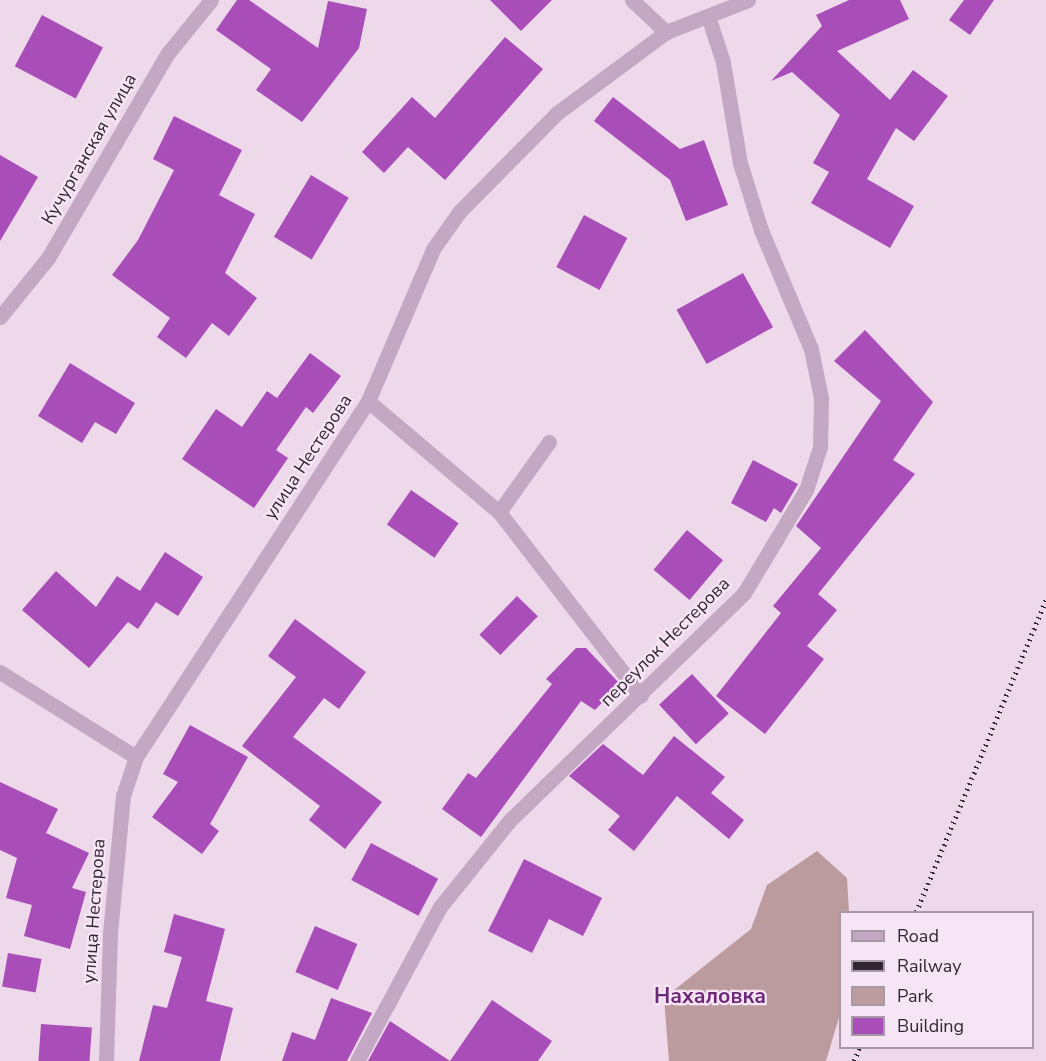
<!DOCTYPE html>
<meta charset="utf-8">
<style>
body{margin:0}
#map{position:relative;width:1046px;height:1061px;overflow:hidden;background:#eed9eb;font-family:"Nunito Sans",sans-serif}
div>[style]{position:absolute}
.green>*{inset:0;background:#bb9b9d}
.building>*{inset:0;background:#a94db8;transform-origin:0 0}
.lane>*{height:15px;margin:-7.5px;padding:0 7.5px;transform-origin:7.5px;border-radius:7.5px;background:#c4a7c2}
.street>*{height:15px;margin:-7.5px;padding:0 7.5px;transform-origin:7.5px;border-radius:7.5px;background:#c4a7c2}
.rail>*{height:4.5px;margin-top:-2.25px;transform-origin:0;background:repeating-linear-gradient(90deg,#312732 0 1.5px,transparent 0 6px)}
span{translate:-50% -50%;white-space:nowrap;text-align:center;line-height:1.15;-webkit-text-stroke:4.5px #f6e5f4;paint-order:stroke}
.street-label{font-size:18px;color:#312732}
.quarter-label{font-size:21px;color:#6c2977;font-weight:700}
.legend{position:absolute;left:839px;top:911px;width:195px;height:138px;box-sizing:border-box;background:#f6e5f4;border:2px solid #a799a6;margin:0;padding:8px 10px;list-style:none;font-size:18px;color:#312732}
.legend li{display:flex;align-items:center;gap:12px;height:30px}
.legend b{width:30px;border:2px solid #a799a6}
</style>
<div id="map">
<div class="green">
<div style="clip-path:polygon(817px 851px,847px 878px,849px 912px,840px 912px,840px 1014px,826px 1061px,669px 1061px,664px 998px,751px 929px,767px 885px)"></div>
</div>
<div class="building">
<div style="clip-path:polygon(237px 0,249px 0,318px 48px,328px 1px,367px 9px,359px 48px,302px 122px,256px 90px,271px 69px,216px 30px)"></div>
<div style="clip-path:polygon(490px 0,552px 0,521px 31px)"></div>
<div style="clip-path:polygon(849px 0,900px 0,909px 19px,837px 51px,890px 100px,913px 70px,948px 96px,914px 141px,896px 128px,867px 179px,914px 206px,890px 248px,811px 203px,829px 172px,813px 163px,840px 115px,792px 72px,771px 81px,822px 26px,816px 15px)"></div>
<div style="clip-path:polygon(964px 0,994px 0,970px 35px,949px 20px)"></div>
<div style="left:42px;top:15px;width:69px;height:58px;rotate:28deg"></div>
<div style="clip-path:polygon(505px 37px,543px 69px,445px 180px,408px 147px,384px 173px,362px 152px,412px 97px,435px 118px)"></div>
<div style="clip-path:polygon(613px 97px,680px 149px,704px 140px,728px 205px,686px 221px,670px 180px,594px 121px)"></div>
<div style="clip-path:polygon(174px 116px,242px 150px,219px 195px,255px 214px,225px 273px,257px 298px,229px 336px,212px 323px,186px 358px,157px 337px,170px 318px,112px 275px,138px 240px,174px 170px,153px 159px)"></div>
<div style="clip-path:polygon(0 155px,38px 177px,0 241px)"></div>
<div style="left:311px;top:175px;width:44px;height:72px;rotate:31deg"></div>
<div style="left:584px;top:215px;width:49px;height:59px;rotate:28deg"></div>
<div style="left:743px;top:273px;width:62px;height:76px;rotate:61deg"></div>
<div style="clip-path:polygon(865px 330px,933px 402px,893px 460px,915px 474px,818px 594px,837px 610px,807px 646px,824px 659px,765px 734px,716px 696px,781px 613px,773px 606px,821px 548px,796px 526px,881px 401px,834px 361px)"></div>
<div style="clip-path:polygon(310px 353px,341px 376px,313px 413px,306px 407px,276px 450px,288px 458px,254px 508px,182px 459px,216px 409px,242px 427px,267px 391px,277px 398px)"></div>
<div style="clip-path:polygon(70px 363px,135px 403px,116px 434px,95px 422px,82px 443px,38px 416px)"></div>
<div style="clip-path:polygon(753px 460px,798px 484px,781px 513px,774px 508px,766px 522px,731px 503px)"></div>
<div style="left:411px;top:490px;width:58px;height:42px;rotate:35deg"></div>
<div style="left:687px;top:530px;width:47px;height:52px;rotate:40deg"></div>
<div style="clip-path:polygon(165px 552px,203px 577px,178px 616px,156px 602px,138px 629px,128px 622px,89px 668px,22px 610px,56px 571px,96px 607px,117px 576px,140px 591px)"></div>
<div style="left:517px;top:596px;width:29px;height:54px;rotate:44deg"></div>
<div style="clip-path:polygon(295px 619px,366px 672px,339px 709px,324px 698px,293px 737px,382px 802px,345px 849px,309px 820px,320px 806px,242px 746px,296px 677px,268px 656px)"></div>
<div style="clip-path:polygon(576px 648px,586px 648px,620px 684px,595px 710px,581px 701px,481px 837px,442px 809px,468px 773px,476px 778px,552px 684px,546px 679px)"></div>
<div style="left:692px;top:674px;width:54px;height:45px;rotate:47deg"></div>
<div style="clip-path:polygon(190px 725px,248px 757px,210px 824px,219px 831px,202px 854px,152px 817px,178px 782px,163px 774px)"></div>
<div style="clip-path:polygon(674px 736px,725px 777px,711px 793px,744px 820px,729px 839px,677px 796px,634px 851px,608px 830px,620px 816px,569px 776px,603px 744px,643px 775px)"></div>
<div style="clip-path:polygon(0 782px,58px 809px,46px 833px,89px 853px,72px 888px,86px 892px,70px 949px,24px 936px,32px 905px,6px 898px,17px 858px,0 850px)"></div>
<div style="left:371px;top:843px;width:76px;height:42px;rotate:28deg"></div>
<div style="clip-path:polygon(524px 859px,602px 898px,583px 936px,549px 919px,532px 953px,488px 931px)"></div>
<div style="clip-path:polygon(174px 914px,225px 929px,206px 1001px,233px 1008px,220px 1061px,139px 1061px,153px 1005px,167px 1008px,182px 957px,164px 952px)"></div>
<div style="left:315px;top:926px;width:46px;height:50px;rotate:23deg"></div>
<div style="left:8px;top:953px;width:34px;height:34px;rotate:10deg"></div>
<div style="clip-path:polygon(331px 998px,372px 1013px,347px 1061px,282px 1061px,292px 1032px,315px 1040px)"></div>
<div style="clip-path:polygon(492px 1000px,552px 1041px,538px 1061px,368px 1061px,390px 1021px,450px 1061px)"></div>
<div style="left:41px;top:1024px;width:51px;height:37px;rotate:4deg"></div>
</div>
<div class="lane">
<div style="left:368px;top:401px;width:172px;rotate:40.3deg"></div>
<div style="left:499px;top:512px;width:232px;rotate:52.3deg"></div>
<div style="left:499px;top:512px;width:86px;rotate:-54.5deg"></div>
</div>
<div class="street">
<div style="left:632px;top:0;width:47px;rotate:43.3deg"></div>
<div style="left:0;top:317px;width:76px;rotate:-50.9deg"></div>
<div style="left:48px;top:258px;width:238px;rotate:-59.7deg"></div>
<div style="left:168px;top:53px;width:68px;rotate:-50.9deg"></div>
<div style="left:0;top:672px;width:160px;rotate:32deg"></div>
<div style="left:106px;top:1061px;width:128px;rotate:-88.2deg"></div>
<div style="left:110px;top:933px;width:138px;rotate:-84.6deg"></div>
<div style="left:123px;top:796px;width:41px;rotate:-71.6deg"></div>
<div style="left:136px;top:757px;width:425px;rotate:-56.9deg"></div>
<div style="left:368px;top:401px;width:165px;rotate:-66.8deg"></div>
<div style="left:433px;top:249px;width:47px;rotate:-54.6deg"></div>
<div style="left:460px;top:211px;width:138px;rotate:-45.3deg"></div>
<div style="left:557px;top:113px;width:136px;rotate:-36.6deg"></div>
<div style="left:666px;top:32px;width:88px;rotate:-21.3deg"></div>
<div style="left:357px;top:1061px;width:175px;rotate:-61.7deg"></div>
<div style="left:440px;top:907px;width:112px;rotate:-51.2deg"></div>
<div style="left:510px;top:820px;width:326px;rotate:-44.1deg"></div>
<div style="left:744px;top:593px;width:120px;rotate:-59deg"></div>
<div style="left:806px;top:490px;width:45px;rotate:-72deg"></div>
<div style="left:820px;top:447px;width:49px;rotate:-88.8deg"></div>
<div style="left:821px;top:398px;width:50px;rotate:-101.5deg"></div>
<div style="left:811px;top:349px;width:129px;rotate:-112.8deg"></div>
<div style="left:761px;top:230px;width:70px;rotate:-107.4deg"></div>
<div style="left:740px;top:163px;width:102px;rotate:-99.6deg"></div>
<div style="left:723px;top:62px;width:45px;rotate:-108deg"></div>
</div>
<div class="rail">
<div style="left:916px;top:912px;width:338px;rotate:-67.4deg"></div>
<div style="left:854px;top:1061px;width:14px;rotate:-69deg"></div>
</div>
<div class="street-label">
<span style="left:89px;top:149px;rotate:-60deg">Кучурганская улица</span>
<span style="left:308px;top:457px;rotate:-57deg">улица Нестерова</span>
<span style="left:665px;top:642px;rotate:-45deg">переулок Нестерова</span>
<span style="left:94px;top:911px;rotate:-86deg">улица Нестерова</span>
</div>
<div class="quarter-label">
<span style="left:710px;top:996px">Нахаловка</span>
</div>
<ul class="legend">
<li><b style="height:8px;background:#c4a7c2"></b>Road</li>
<li><b style="height:8px;background:#312732"></b>Railway</li>
<li><b style="height:16px;background:#bb9b9d"></b>Park</li>
<li><b style="height:16px;background:#a94db8"></b>Building</li>
</ul>
</div>
